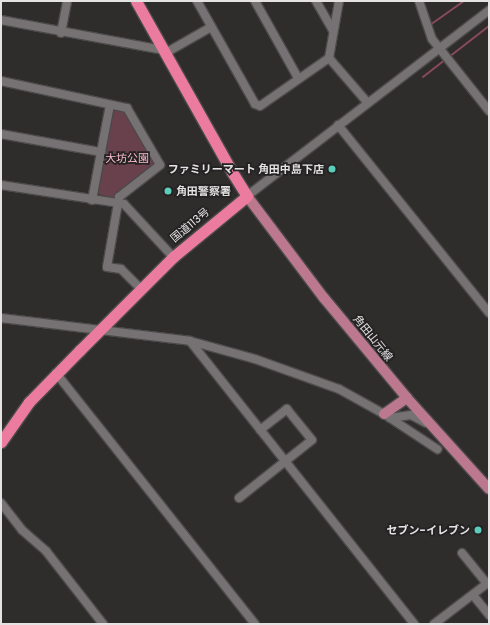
<!DOCTYPE html>
<meta charset="utf-8">
<style>
body{margin:0}
#map{position:relative;width:490px;height:625px;overflow:hidden;background:#2f2c2c;font-family:Poppins,"Noto Sans JP",sans-serif}
div>[style]{position:absolute}
.green>*{inset:0;background:#69414c}
.stream>*{height:2px;margin:-1px;padding:0 1px;transform-origin:1px;border-radius:1px;background:#894a5e}
.roads{filter:drop-shadow(1px 0 #4c4a4b) drop-shadow(-1px 0 #4c4a4b) drop-shadow(0 1px #4c4a4b) drop-shadow(0 -1px #4c4a4b)}
.minor>*{height:8px;margin:-4px;padding:0 4px;transform-origin:4px;border-radius:4px;background:#767273}
.major>*{height:10px;margin:-5px;padding:0 5px;transform-origin:5px;border-radius:5px;background:#bc788e}
.highway>*{height:11px;margin:-5.5px;padding:0 5.5px;transform-origin:5.5px;border-radius:5.5px;background:#eb7ca0}
.dots>*{width:11px;height:11px;translate:-50% -50%;box-sizing:border-box;border:2px solid #252223;border-radius:50%}
span{translate:-50% -50%;white-space:nowrap;text-align:center;line-height:1.15;-webkit-text-stroke:3.5px #252223;paint-order:stroke}
.park-label{font-size:11px;color:#f7bbcb}
.poi-label{font-size:11px;color:#e4e2e3;font-weight:700}
.right{translate:-100% -50%;text-align:right}
.left{translate:0 -50%;text-align:left}
.street-label{font-size:11px;color:#e4e2e3}
.frame{position:absolute;inset:0;border:2px solid #e4e2e3;pointer-events:none}
</style>
<div id="map">
<div class="green">
<div style="clip-path:polygon(113px 109px,125px 112px,154px 163px,113px 198px,98px 194px)"></div>
</div>
<div class="stream">
<div style="left:430px;top:25px;width:42px;rotate:-35.2deg"></div>
<div style="left:449px;top:57px;width:51px;rotate:-37.8deg"></div>
<div style="left:423px;top:77px;width:28px;rotate:-38deg"></div>
</div>
<div class="roads">
<div class="minor">
<div style="left:197px;top:1px;width:118px;rotate:60.6deg"></div>
<div style="left:255px;top:104px;width:5px;rotate:22deg"></div>
<div style="left:260px;top:106px;width:84px;rotate:-34.8deg"></div>
<div style="left:329px;top:58px;width:58px;rotate:-80deg"></div>
<div style="left:255px;top:1px;width:88px;rotate:60.8deg"></div>
<div style="left:316px;top:1px;width:34px;rotate:60deg"></div>
<div style="left:419px;top:1px;width:40px;rotate:71.1deg"></div>
<div style="left:432px;top:39px;width:92px;rotate:51.6deg"></div>
<div style="left:1px;top:20px;width:171px;rotate:10.5deg"></div>
<div style="left:169px;top:51px;width:48px;rotate:-29.7deg"></div>
<div style="left:61px;top:33px;width:33px;rotate:-79deg"></div>
<div style="left:329px;top:58px;width:58px;rotate:49.2deg"></div>
<div style="left:1px;top:81px;width:129px;rotate:12.1deg"></div>
<div style="left:127px;top:108px;width:66px;rotate:59.9deg"></div>
<div style="left:160px;top:165px;width:52px;rotate:142deg"></div>
<div style="left:119px;top:197px;width:6px;rotate:99deg"></div>
<div style="left:118px;top:203px;width:6px;rotate:9deg"></div>
<div style="left:124px;top:204px;width:72px;rotate:47.2deg"></div>
<div style="left:338px;top:125px;width:241px;rotate:51.2deg"></div>
<div style="left:1px;top:134px;width:102px;rotate:10.2deg"></div>
<div style="left:101px;top:152px;width:49px;rotate:100.6deg"></div>
<div style="left:101px;top:152px;width:48px;rotate:-79.2deg"></div>
<div style="left:1px;top:185px;width:118px;rotate:8.7deg"></div>
<div style="left:118px;top:203px;width:65px;rotate:99.8deg"></div>
<div style="left:107px;top:267px;width:14px;rotate:8deg"></div>
<div style="left:121px;top:269px;width:28px;rotate:45deg"></div>
<div style="left:247px;top:196px;width:305px;rotate:-37.5deg"></div>
<div style="left:1px;top:318px;width:190px;rotate:6.9deg"></div>
<div style="left:190px;top:341px;width:67px;rotate:15.5deg"></div>
<div style="left:255px;top:359px;width:89px;rotate:19.7deg"></div>
<div style="left:339px;top:389px;width:51px;rotate:29.1deg"></div>
<div style="left:384px;top:414px;width:64px;rotate:33.4deg"></div>
<div style="left:190px;top:341px;width:361px;rotate:51.6deg"></div>
<div style="left:56px;top:373px;width:320px;rotate:51.6deg"></div>
<div style="left:390px;top:418px;width:21px;rotate:-8deg"></div>
<div style="left:411px;top:415px;width:17px;rotate:28deg"></div>
<div style="left:239px;top:498px;width:93px;rotate:-38.5deg"></div>
<div style="left:312px;top:440px;width:40px;rotate:-129deg"></div>
<div style="left:287px;top:409px;width:34px;rotate:142deg"></div>
<div style="left:1px;top:503px;width:34px;rotate:52deg"></div>
<div style="left:22px;top:530px;width:32px;rotate:41deg"></div>
<div style="left:46px;top:551px;width:93px;rotate:52deg"></div>
<div style="left:462px;top:553px;width:40px;rotate:51deg"></div>
<div style="left:473px;top:595px;width:26px;rotate:51deg"></div>
<div style="left:434px;top:624px;width:69px;rotate:-37.4deg"></div>
</div>
<div class="major">
<div style="left:247px;top:196px;width:128px;rotate:53deg"></div>
<div style="left:324px;top:298px;width:130px;rotate:50.3deg"></div>
<div style="left:407px;top:398px;width:122px;rotate:48deg"></div>
<div style="left:384px;top:414px;width:28px;rotate:-35deg"></div>
</div>
<div class="highway">
<div style="left:1px;top:442px;width:49px;rotate:-55deg"></div>
<div style="left:29px;top:402px;width:73px;rotate:-45.6deg"></div>
<div style="left:80px;top:350px;width:132px;rotate:-45deg"></div>
<div style="left:173px;top:257px;width:96px;rotate:-39.5deg"></div>
<div style="left:247px;top:196px;width:28px;rotate:-122deg"></div>
<div style="left:232px;top:172px;width:196px;rotate:-119.3deg"></div>
</div>
</div>
<div class="dots">
<div style="left:332px;top:169px;background:#5bcebb"></div>
<div style="left:168px;top:191px;background:#5bcebb"></div>
<div style="left:478px;top:530px;background:#5bcebb"></div>
</div>
<div class="park-label">
<span style="left:127px;top:158px">大坊公園</span>
</div>
<div class="poi-label">
<span class="right" style="left:324px;top:169px">ファミリーマート 角田中島下店</span>
<span class="left" style="left:176px;top:191px">角田警察署</span>
<span class="right" style="left:470px;top:530px">セブン-イレブン</span>
</div>
<div class="street-label">
<span style="left:190px;top:225px;rotate:-40deg">国道113号</span>
<span style="left:373px;top:338px;rotate:51deg">角田山元線</span>
</div>
<div class="frame"></div>
</div>
